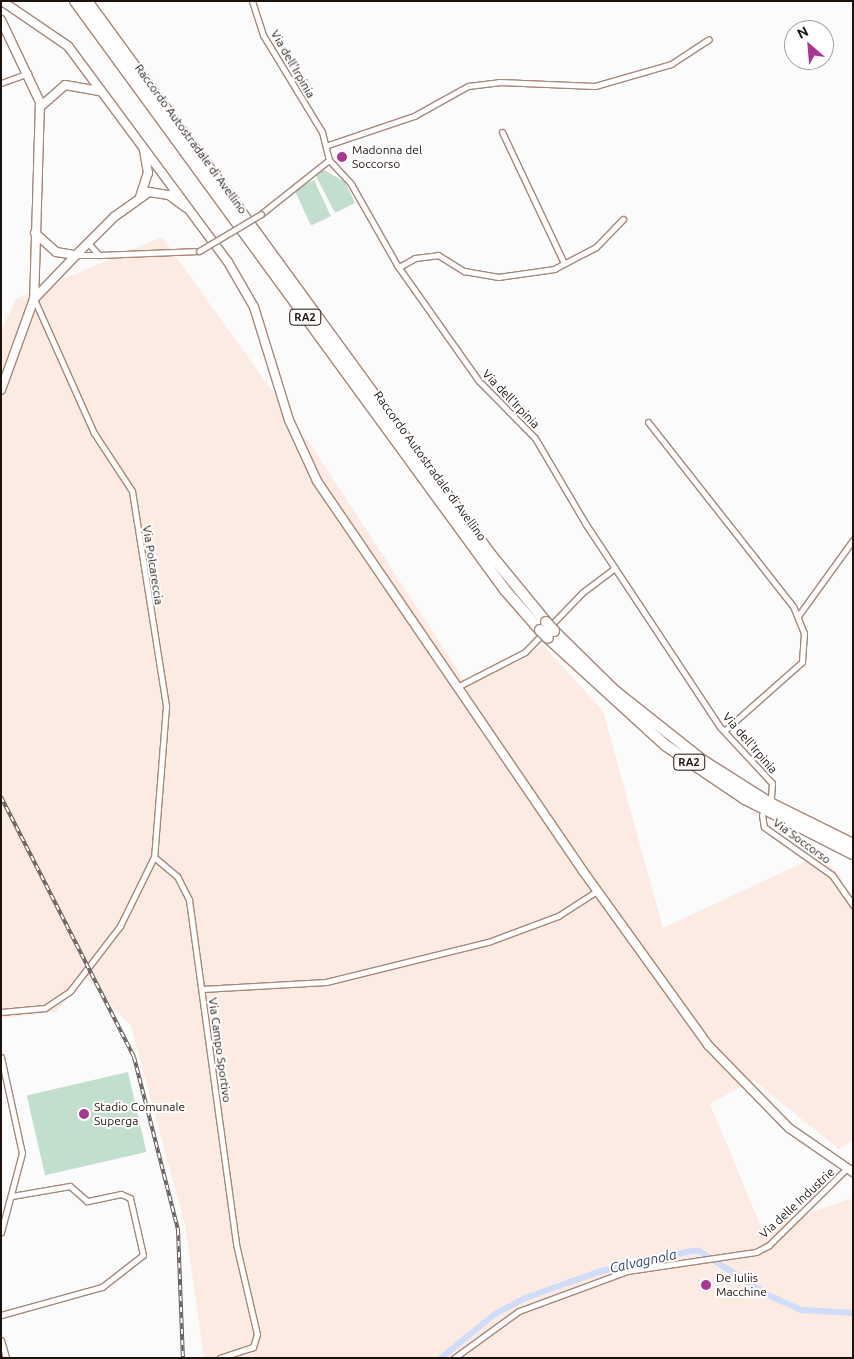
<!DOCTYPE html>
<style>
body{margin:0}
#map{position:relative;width:854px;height:1359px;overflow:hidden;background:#fbfbfb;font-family:Ubuntu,sans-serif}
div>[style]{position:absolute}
.built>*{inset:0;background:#fcebe2}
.green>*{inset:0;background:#c2dfcd;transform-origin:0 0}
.canal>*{height:6px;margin:-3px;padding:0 3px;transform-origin:3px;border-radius:3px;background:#cfddfa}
.roads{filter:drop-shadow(1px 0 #a68877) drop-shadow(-1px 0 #a68877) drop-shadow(0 1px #a68877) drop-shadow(0 -1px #a68877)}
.street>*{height:5px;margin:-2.5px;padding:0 2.5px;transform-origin:2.5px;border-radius:2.5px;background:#fff}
.secondary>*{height:8px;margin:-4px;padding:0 4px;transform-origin:4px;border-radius:4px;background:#fff}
.highway>*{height:10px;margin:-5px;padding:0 5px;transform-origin:5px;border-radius:5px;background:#fff}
.rail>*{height:4px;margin-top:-2px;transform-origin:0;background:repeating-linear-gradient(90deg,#fff 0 5.5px,#655d59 0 11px);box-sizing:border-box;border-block:1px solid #655d59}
.bridges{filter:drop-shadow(1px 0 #a68877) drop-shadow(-1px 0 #a68877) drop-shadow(0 1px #a68877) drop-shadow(0 -1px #a68877)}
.street-bridge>*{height:5px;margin:-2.5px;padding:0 2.5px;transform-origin:2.5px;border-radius:2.5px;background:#fff}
.highway-bridge>*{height:10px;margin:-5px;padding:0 5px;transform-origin:5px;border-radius:5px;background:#fff}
.dots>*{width:14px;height:14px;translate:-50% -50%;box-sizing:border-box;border:2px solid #fff;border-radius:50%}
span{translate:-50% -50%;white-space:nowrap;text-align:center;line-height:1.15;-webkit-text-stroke:4px #fff;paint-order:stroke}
.shield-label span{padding:1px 4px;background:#fff;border:1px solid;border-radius:4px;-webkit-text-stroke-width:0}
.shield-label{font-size:11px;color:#1c110b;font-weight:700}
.street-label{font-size:12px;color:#1c110b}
.poi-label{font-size:12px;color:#1c110b}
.left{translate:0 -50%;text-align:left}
.water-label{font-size:14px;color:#35476f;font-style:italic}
.frame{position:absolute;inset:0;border:2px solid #1c110b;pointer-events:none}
.north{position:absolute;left:784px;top:20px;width:50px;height:50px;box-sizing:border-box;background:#fff;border:1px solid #a4a09d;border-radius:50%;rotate:333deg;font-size:14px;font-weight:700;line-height:20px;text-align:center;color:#1c110b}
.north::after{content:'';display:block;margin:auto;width:18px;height:22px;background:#aa368f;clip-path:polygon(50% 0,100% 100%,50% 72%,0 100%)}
</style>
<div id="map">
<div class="built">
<div style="clip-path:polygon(162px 237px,313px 448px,467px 684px,523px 660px,542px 644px,603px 711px,663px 928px,815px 857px,835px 869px,853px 899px,853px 1141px,839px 1149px,753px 1080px,710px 1104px,762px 1229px,853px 1198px,853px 1358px,204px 1358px,185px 1225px,131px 1026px,85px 977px,56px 1012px,1px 1018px,1px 332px,16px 299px)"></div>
</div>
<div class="green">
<div style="clip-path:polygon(324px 170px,345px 182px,355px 203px,335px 213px,315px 174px)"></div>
<div style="left:314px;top:180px;width:40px;height:22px;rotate:65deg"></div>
<div style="left:128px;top:1072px;width:82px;height:104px;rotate:77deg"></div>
</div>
<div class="canal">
<div style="left:441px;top:1358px;width:70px;rotate:-39.2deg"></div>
<div style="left:495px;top:1314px;width:34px;rotate:-28deg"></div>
<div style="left:525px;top:1298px;width:81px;rotate:-19.6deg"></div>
<div style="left:601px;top:1271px;width:92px;rotate:-12.5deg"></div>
<div style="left:691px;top:1251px;width:8px"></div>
<div style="left:699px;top:1251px;width:84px;rotate:32.4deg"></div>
<div style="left:770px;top:1296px;width:35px;rotate:24deg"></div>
<div style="left:802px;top:1310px;width:51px;rotate:3.4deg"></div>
</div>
<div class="roads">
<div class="street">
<div style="left:252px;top:1px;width:36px;rotate:72deg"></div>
<div style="left:263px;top:35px;width:114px;rotate:58.7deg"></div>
<div style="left:322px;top:132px;width:29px;rotate:76deg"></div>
<div style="left:329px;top:160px;width:33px;rotate:47deg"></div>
<div style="left:351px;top:184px;width:93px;rotate:60.4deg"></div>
<div style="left:397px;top:265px;width:141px;rotate:54.8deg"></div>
<div style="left:478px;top:380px;width:81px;rotate:45.5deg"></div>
<div style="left:535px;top:438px;width:99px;rotate:59.5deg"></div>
<div style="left:585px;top:523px;width:245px;rotate:56.5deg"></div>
<div style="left:720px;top:727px;width:76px;rotate:47.1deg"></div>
<div style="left:772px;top:783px;width:15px;rotate:94deg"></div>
<div style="left:1px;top:83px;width:29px;rotate:-20deg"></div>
<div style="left:502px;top:132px;width:145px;rotate:64.7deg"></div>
<div style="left:328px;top:145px;width:91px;rotate:-18.6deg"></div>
<div style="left:414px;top:116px;width:62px;rotate:-29.1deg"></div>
<div style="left:468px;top:86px;width:31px;rotate:-7deg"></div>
<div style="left:499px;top:82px;width:96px;rotate:2.4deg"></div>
<div style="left:595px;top:86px;width:79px;rotate:-16.1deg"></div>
<div style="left:671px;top:64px;width:45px;rotate:-33.3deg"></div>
<div style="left:261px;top:214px;width:87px;rotate:-38.5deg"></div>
<div style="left:76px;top:255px;width:23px"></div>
<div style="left:99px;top:255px;width:16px;rotate:-133deg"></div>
<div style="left:99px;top:255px;width:100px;rotate:-2.3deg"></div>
<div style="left:399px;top:267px;width:18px;rotate:-29deg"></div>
<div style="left:415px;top:258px;width:23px;rotate:-7deg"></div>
<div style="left:438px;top:255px;width:31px;rotate:32deg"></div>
<div style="left:464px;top:271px;width:35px;rotate:10deg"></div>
<div style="left:498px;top:277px;width:57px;rotate:-8.1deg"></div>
<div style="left:554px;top:269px;width:47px;rotate:-27.6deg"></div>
<div style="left:596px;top:247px;width:39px;rotate:-46deg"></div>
<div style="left:34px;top:299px;width:147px;rotate:65.9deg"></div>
<div style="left:94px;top:433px;width:69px;rotate:56.8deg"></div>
<div style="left:132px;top:491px;width:218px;rotate:81deg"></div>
<div style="left:166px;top:706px;width:151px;rotate:94.5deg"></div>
<div style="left:648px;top:422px;width:234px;rotate:51.8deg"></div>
<div style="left:793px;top:606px;width:29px;rotate:68deg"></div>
<div style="left:804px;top:633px;width:29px;rotate:94deg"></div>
<div style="left:802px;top:662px;width:104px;rotate:138.5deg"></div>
<div style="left:798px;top:616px;width:94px;rotate:-54.1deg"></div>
<div style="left:457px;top:687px;width:76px;rotate:-27.2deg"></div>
<div style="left:525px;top:652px;width:83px;rotate:-46deg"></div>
<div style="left:583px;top:592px;width:40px;rotate:-37deg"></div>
<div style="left:762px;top:815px;width:12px;rotate:81deg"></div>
<div style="left:764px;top:827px;width:83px;rotate:35.2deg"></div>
<div style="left:832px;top:875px;width:37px;rotate:55deg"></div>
<div style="left:202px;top:989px;width:124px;rotate:-3.2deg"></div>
<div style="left:326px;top:982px;width:167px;rotate:-13.9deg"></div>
<div style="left:488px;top:942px;width:75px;rotate:-20.4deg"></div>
<div style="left:558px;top:916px;width:46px;rotate:-32.7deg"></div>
<div style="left:1px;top:1012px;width:44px;rotate:-5.2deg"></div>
<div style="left:45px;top:1008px;width:30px;rotate:-34deg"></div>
<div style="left:70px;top:991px;width:82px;rotate:-52.4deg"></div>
<div style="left:120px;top:926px;width:77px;rotate:-63.8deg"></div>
<div style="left:154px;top:857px;width:30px;rotate:40deg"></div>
<div style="left:177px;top:876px;width:27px;rotate:63deg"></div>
<div style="left:189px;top:900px;width:347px;rotate:82.2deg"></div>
<div style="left:236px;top:1244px;width:92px;rotate:76.9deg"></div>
<div style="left:257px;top:1334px;width:14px;rotate:107deg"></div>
<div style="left:253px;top:1347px;width:35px;rotate:162deg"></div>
<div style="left:1px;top:1057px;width:98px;rotate:77.7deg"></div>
<div style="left:22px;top:1153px;width:82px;rotate:104.9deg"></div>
<div style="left:1px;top:1315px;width:105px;rotate:-15.5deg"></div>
<div style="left:102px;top:1287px;width:52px;rotate:-38deg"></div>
<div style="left:143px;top:1255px;width:58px;rotate:-102.8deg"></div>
<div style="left:130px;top:1198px;width:10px;rotate:-156deg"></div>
<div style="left:121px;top:1194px;width:35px;rotate:168deg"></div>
<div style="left:87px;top:1201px;width:23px;rotate:-139deg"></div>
<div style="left:70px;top:1186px;width:59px;rotate:170.2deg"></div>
<div style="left:1px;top:1340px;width:19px;rotate:74deg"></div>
<div style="left:454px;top:1358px;width:80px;rotate:-35.9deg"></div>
<div style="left:519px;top:1311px;width:115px;rotate:-20.3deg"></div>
<div style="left:627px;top:1271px;width:130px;rotate:-8.4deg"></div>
<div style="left:756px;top:1252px;width:15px;rotate:-28deg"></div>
<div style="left:769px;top:1245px;width:110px;rotate:-44.6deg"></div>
</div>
<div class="secondary">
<div style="left:2px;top:1px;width:80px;rotate:34.3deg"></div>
<div style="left:68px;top:46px;width:269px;rotate:53.5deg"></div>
<div style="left:228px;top:262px;width:52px;rotate:60deg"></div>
<div style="left:254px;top:307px;width:118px;rotate:72.8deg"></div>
<div style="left:289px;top:420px;width:67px;rotate:65.3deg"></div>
<div style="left:317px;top:481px;width:472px;rotate:55.7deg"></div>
<div style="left:583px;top:871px;width:214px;rotate:54.3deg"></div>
<div style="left:708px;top:1045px;width:116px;rotate:45.7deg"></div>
<div style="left:789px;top:1128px;width:78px;rotate:34.5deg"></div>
<div style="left:1px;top:20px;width:91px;rotate:64.6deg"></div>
<div style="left:40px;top:102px;width:197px;rotate:91.7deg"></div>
<div style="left:40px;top:107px;width:33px;rotate:-41deg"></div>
<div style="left:65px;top:85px;width:36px;rotate:10deg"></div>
<div style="left:140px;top:197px;width:25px;rotate:-72deg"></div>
<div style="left:148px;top:173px;width:22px;rotate:-100deg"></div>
<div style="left:35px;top:233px;width:28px;rotate:42deg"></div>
<div style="left:56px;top:252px;width:20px;rotate:9deg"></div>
<div style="left:76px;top:255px;width:54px;rotate:-45deg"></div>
<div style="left:114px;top:217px;width:43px;rotate:-35.5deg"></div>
<div style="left:149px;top:192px;width:20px;rotate:9deg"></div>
<div style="left:169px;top:195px;width:21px;rotate:37deg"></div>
<div style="left:1px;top:390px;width:97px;rotate:-70.1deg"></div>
<div style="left:34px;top:299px;width:61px;rotate:-46.3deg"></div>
</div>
<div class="highway">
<div style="left:75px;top:1px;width:729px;rotate:53.87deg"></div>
<div style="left:505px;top:590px;width:53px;rotate:48.8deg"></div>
<div style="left:87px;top:1px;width:686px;rotate:53.9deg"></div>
<div style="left:491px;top:555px;width:87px;rotate:50.6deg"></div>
<div style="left:554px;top:631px;width:86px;rotate:44.5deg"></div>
<div style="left:615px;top:691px;width:111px;rotate:38.4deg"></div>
<div style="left:702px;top:760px;width:80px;rotate:32.3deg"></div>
<div style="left:770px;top:803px;width:93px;rotate:26.3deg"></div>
<div style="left:548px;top:638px;width:159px;rotate:42.4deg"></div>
<div style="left:665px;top:745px;width:97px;rotate:34deg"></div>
<div style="left:745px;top:799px;width:121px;rotate:27deg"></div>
</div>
</div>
<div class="rail">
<div style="left:1px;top:797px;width:292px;rotate:62.9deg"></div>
<div style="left:134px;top:1057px;width:179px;rotate:75.7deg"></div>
<div style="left:178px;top:1230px;width:128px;rotate:87.8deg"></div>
</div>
<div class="bridges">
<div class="street-bridge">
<div style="left:199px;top:251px;width:72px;rotate:-30.8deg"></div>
</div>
<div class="highway-bridge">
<div style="left:546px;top:622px;width:12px;rotate:48deg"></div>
<div style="left:540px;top:630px;width:11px;rotate:45deg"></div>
</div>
</div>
<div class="dots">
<div style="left:342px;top:157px;background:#aa368f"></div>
<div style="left:84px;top:1114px;background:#aa368f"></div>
<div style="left:706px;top:1285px;background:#aa368f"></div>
</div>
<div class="shield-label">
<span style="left:305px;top:317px">RA2</span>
<span style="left:689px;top:762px">RA2</span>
</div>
<div class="street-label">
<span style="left:293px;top:64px;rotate:60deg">Via dell'Irpinia</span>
<span style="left:191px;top:139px;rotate:54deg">Raccordo Autostradale di Avellino</span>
<span style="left:511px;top:399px;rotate:46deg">Via dell'Irpinia</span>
<span style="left:430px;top:466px;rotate:54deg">Raccordo Autostradale di Avellino</span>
<span style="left:153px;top:565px;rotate:81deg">Via Polcareccia</span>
<span style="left:750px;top:743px;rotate:49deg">Via dell'Irpinia</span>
<span style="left:802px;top:841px;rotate:36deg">Via Soccorso</span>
<span style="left:220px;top:1050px;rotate:82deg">Via Campo Sportivo</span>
<span style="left:797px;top:1203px;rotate:-43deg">Via delle Industrie</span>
</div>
<div class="poi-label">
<span class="left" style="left:352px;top:157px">Madonna del<br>Soccorso</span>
<span class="left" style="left:94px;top:1114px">Stadio Comunale<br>Superga</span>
<span class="left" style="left:716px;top:1285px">De Iuliis<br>Macchine</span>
</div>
<div class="water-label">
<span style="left:643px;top:1261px;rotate:-12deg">Calvagnola</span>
</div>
<div class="frame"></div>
<div class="north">N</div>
</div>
